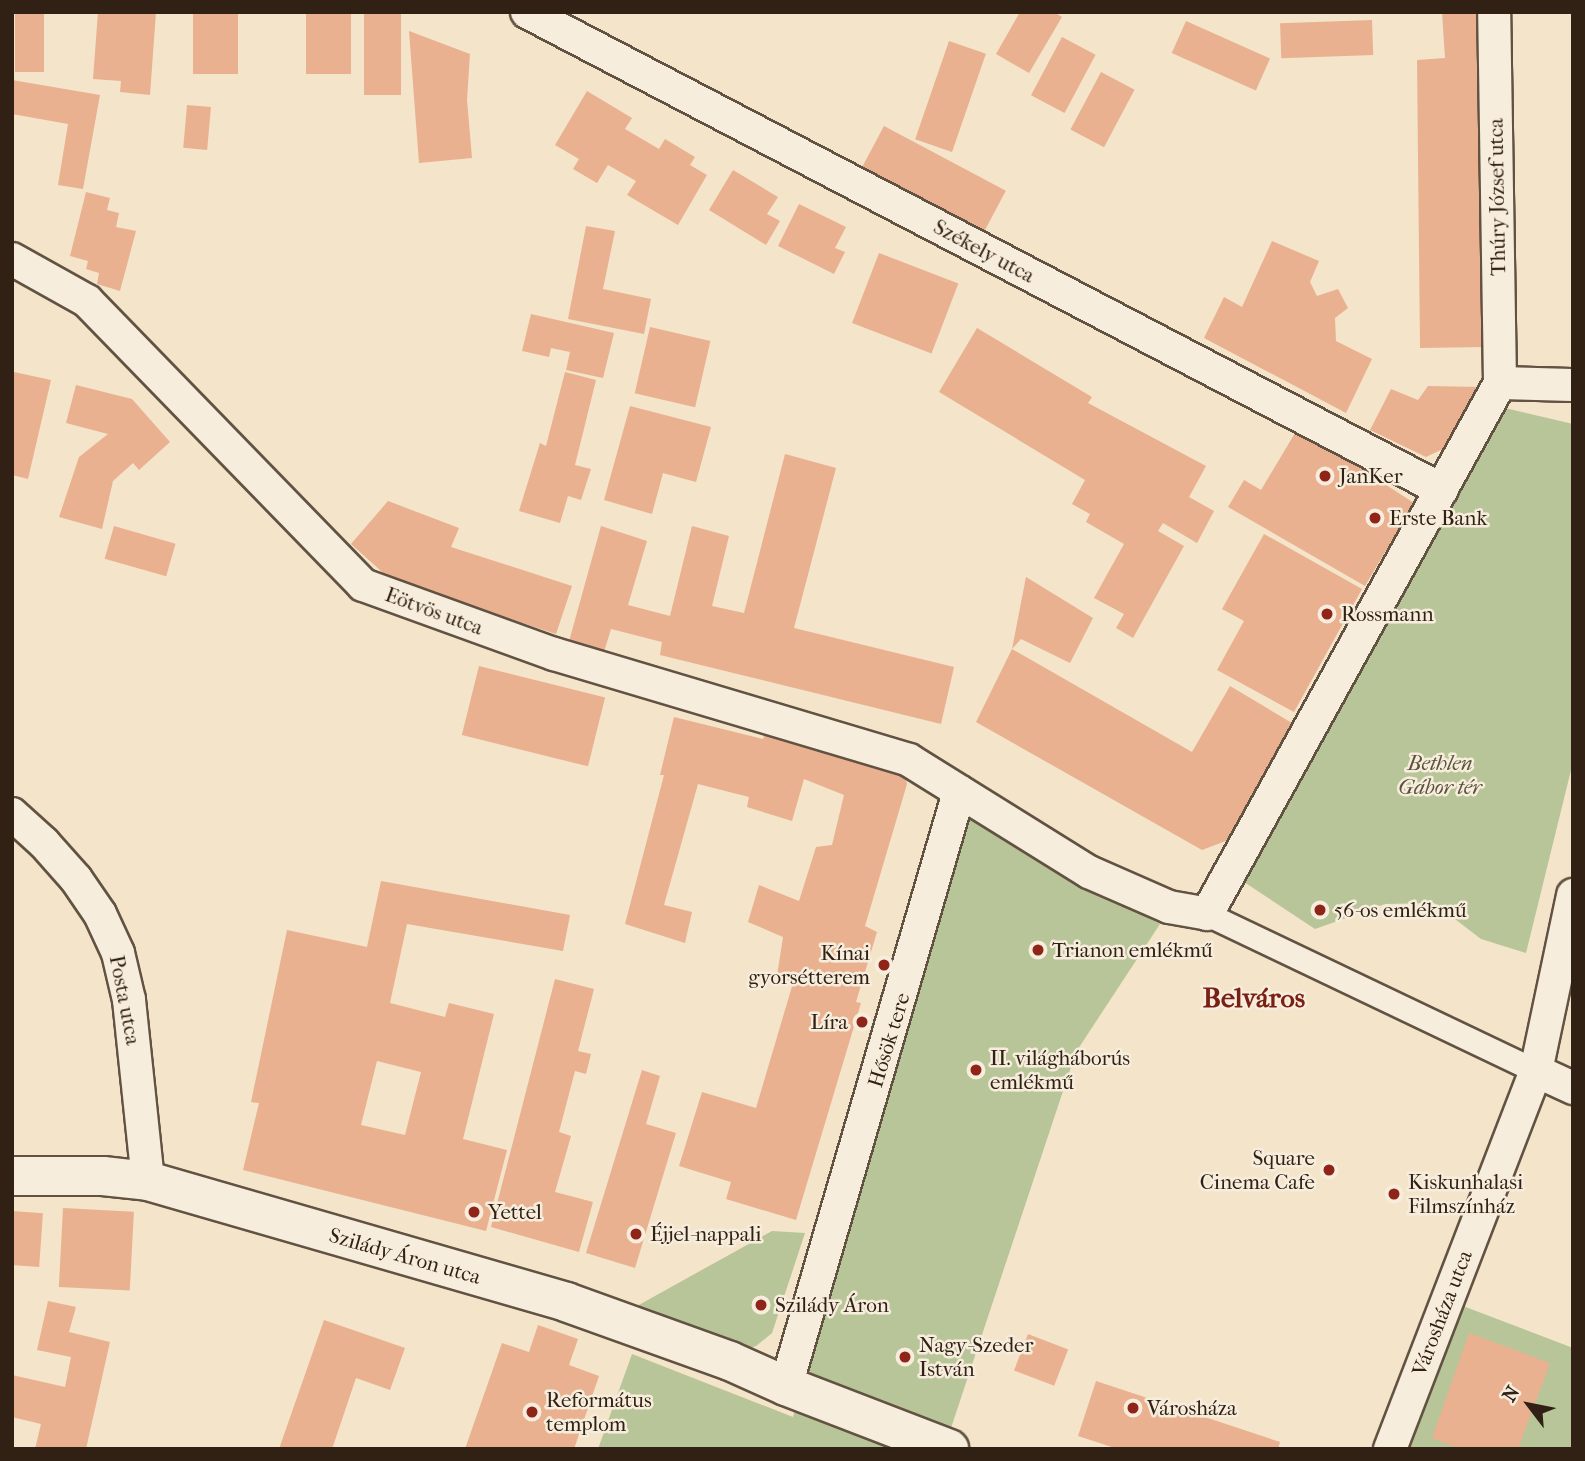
<!DOCTYPE html>
<meta charset="utf-8">
<style>
body{margin:0}
#map{position:relative;width:1585px;height:1461px;overflow:hidden;background:#f3e4ca;font-family:"IM FELL French Canon",serif}
div>[style]{position:absolute}
.green>*{inset:0;background:#b8c598}
.building>*{inset:0;background:#e9b190;transform-origin:0 0}
.roads{filter:drop-shadow(2px 0 #625242) drop-shadow(-2px 0 #625242) drop-shadow(0 2px #625242) drop-shadow(0 -2px #625242)}
.pedestrian>*{height:23px;margin:-11.5px;padding:0 11.5px;transform-origin:11.5px;border-radius:11.5px;background:#f7eddd}
.minor>*{height:32px;margin:-16px;padding:0 16px;transform-origin:16px;border-radius:16px;background:#f7eddd}
.tertiary>*{height:38px;margin:-19px;padding:0 19px;transform-origin:19px;border-radius:19px;background:#f7eddd}
.dots>*{width:19px;height:19px;translate:-50% -50%;box-sizing:border-box;border:4px solid #f7eddd;border-radius:50%}
span{translate:-50% -50%;white-space:nowrap;text-align:center;line-height:1.15;-webkit-text-stroke:5px #f7eddd;paint-order:stroke}
.street-label{font-size:21px;color:#312114}
.poi-label{font-size:21px;color:#312114}
.left{translate:0 -50%;text-align:left}
.right{translate:-100% -50%;text-align:right}
.park-label{font-size:21px;color:#5a523c;font-style:italic}
.district-label{font-size:28px;color:#7a1f14;font-weight:700}
.frame{position:absolute;inset:0;border:14px solid #312114;pointer-events:none}
.north{position:absolute;left:1494px;top:1370px;width:70px;height:70px;-webkit-text-stroke:5px #f7eddd;paint-order:stroke;rotate:302deg;font-size:19px;font-weight:700;line-height:28px;text-align:center;color:#312114}
.north::after{content:'';display:block;margin:auto;width:24px;height:32px;background:#312114;clip-path:polygon(50% 0,100% 100%,50% 72%,0 100%)}
</style>
<div id="map">
<div class="green">
<div style="clip-path:polygon(1505px 408px,1573px 424px,1573px 762px,1526px 953px,1481px 939px,1434px 903px,1385px 904px,1315px 929px,1238px 878px)"></div>
<div style="clip-path:polygon(966px 812px,1160px 924px,1076px 1052px,944px 1449px,598px 1449px,632px 1354px,793px 1417px)"></div>
<div style="clip-path:polygon(772px 1231px,805px 1233px,772px 1333px,756px 1346px,739px 1353px,628px 1311px)"></div>
<div style="clip-path:polygon(1455px 1303px,1573px 1348px,1573px 1449px,1398px 1449px)"></div>
</div>
<div class="building">
<div style="left:15px;top:12px;width:29px;height:60px"></div>
<div style="clip-path:polygon(98px 12px,156px 12px,150px 95px,120px 92px,121px 81px,93px 79px)"></div>
<div style="left:193px;top:12px;width:45px;height:62px"></div>
<div style="left:306px;top:12px;width:45px;height:62px"></div>
<div style="clip-path:polygon(1020px 12px,1054px 12px,1062px 17px,1029px 73px,996px 54px)"></div>
<div style="clip-path:polygon(1442px 12px,1479px 12px,1485px 347px,1420px 348px,1417px 60px,1445px 58px)"></div>
<div style="left:364px;top:13px;width:37px;height:82px"></div>
<div style="left:1372px;top:20px;width:35px;height:92px;rotate:88deg"></div>
<div style="left:1186px;top:21px;width:92px;height:35px;rotate:24deg"></div>
<div style="clip-path:polygon(409px 31px,470px 54px,467px 100px,472px 158px,419px 163px)"></div>
<div style="left:1062px;top:37px;width:38px;height:66px;rotate:28deg"></div>
<div style="left:949px;top:41px;width:39px;height:104px;rotate:19deg"></div>
<div style="left:1101px;top:72px;width:38px;height:65px;rotate:28deg"></div>
<div style="clip-path:polygon(12px 80px,100px 95px,83px 189px,58px 185px,68px 124px,12px 114px)"></div>
<div style="clip-path:polygon(587px 91px,632px 118px,625px 129px,659px 149px,665px 139px,695px 157px,690px 165px,707px 175px,678px 225px,627px 195px,636px 181px,608px 165px,597px 183px,573px 169px,579px 159px,555px 145px)"></div>
<div style="left:187px;top:105px;width:24px;height:43px;rotate:5deg"></div>
<div style="left:884px;top:126px;width:138px;height:47px;rotate:28deg"></div>
<div style="clip-path:polygon(733px 170px,778px 197px,767px 214px,780px 221px,766px 245px,709px 210px)"></div>
<div style="clip-path:polygon(86px 192px,110px 198px,107px 210px,119px 213px,116px 227px,136px 231px,120px 291px,97px 284px,99px 273px,86px 269px,88px 261px,70px 256px)"></div>
<div style="clip-path:polygon(799px 204px,846px 227px,835px 248px,845px 252px,834px 274px,778px 246px)"></div>
<div style="clip-path:polygon(586px 226px,615px 231px,603px 289px,651px 299px,644px 334px,568px 319px)"></div>
<div style="clip-path:polygon(1272px 241px,1319px 261px,1310px 282px,1317px 296px,1338px 289px,1348px 308px,1335px 318px,1336px 341px,1372px 359px,1346px 413px,1204px 338px,1224px 297px,1242px 307px)"></div>
<div style="left:879px;top:253px;width:85px;height:75px;rotate:21deg"></div>
<div style="clip-path:polygon(531px 314px,614px 333px,603px 378px,566px 370px,570px 352px,551px 348px,549px 357px,522px 351px)"></div>
<div style="left:650px;top:327px;width:62px;height:68px;rotate:13deg"></div>
<div style="clip-path:polygon(977px 328px,1092px 397px,1088px 403px,1206px 466px,1189px 497px,1214px 511px,1197px 543px,1163px 523px,1158px 531px,1184px 546px,1133px 638px,1116px 628px,1124px 614px,1094px 598px,1124px 544px,1086px 522px,1090px 514px,1072px 504px,1085px 480px,939px 392px)"></div>
<div style="clip-path:polygon(14px 372px,51px 380px,28px 479px,12px 475px)"></div>
<div style="clip-path:polygon(565px 372px,596px 380px,575px 465px,591px 469px,581px 500px,568px 496px,560px 523px,519px 511px,540px 443px,546px 446px)"></div>
<div style="clip-path:polygon(76px 385px,132px 399px,170px 442px,139px 470px,133px 463px,113px 481px,102px 529px,59px 517px,79px 457px,108px 434px,66px 423px)"></div>
<div style="clip-path:polygon(1428px 386px,1480px 387px,1449px 446px,1426px 457px,1370px 430px,1391px 389px,1418px 400px)"></div>
<div style="clip-path:polygon(630px 406px,711px 427px,696px 482px,663px 473px,652px 514px,604px 500px)"></div>
<div style="clip-path:polygon(1298px 428px,1414px 503px,1365px 586px,1228px 507px,1244px 480px,1261px 490px)"></div>
<div style="clip-path:polygon(785px 454px,836px 468px,794px 628px,954px 667px,941px 724px,660px 655px,662px 642px,611px 629px,603px 655px,568px 645px,601px 526px,647px 541px,628px 605px,670px 616px,692px 526px,729px 536px,712px 606px,744px 613px)"></div>
<div style="clip-path:polygon(388px 501px,459px 528px,451px 547px,572px 586px,556px 634px,391px 580px,351px 544px)"></div>
<div style="left:114px;top:526px;width:64px;height:34px;rotate:16deg"></div>
<div style="clip-path:polygon(1264px 534px,1362px 589px,1294px 712px,1217px 670px,1244px 621px,1222px 609px)"></div>
<div style="clip-path:polygon(1026px 577px,1093px 618px,1070px 663px,1021px 639px,1012px 649px)"></div>
<div style="clip-path:polygon(1012px 649px,1192px 752px,1230px 686px,1297px 726px,1231px 839px,1202px 850px,976px 722px)"></div>
<div style="left:479px;top:666px;width:130px;height:71px;rotate:14deg"></div>
<div style="clip-path:polygon(674px 717px,763px 739px,766px 730px,903px 767px,907px 784px,865px 926px,877px 932px,856px 1002px,861px 1003px,796px 1220px,726px 1199px,731px 1182px,679px 1166px,702px 1092px,756px 1108px,793px 983px,777px 976px,783px 937px,748px 922px,759px 885px,799px 901px,816px 847px,832px 845px,844px 795px,804px 779px,792px 821px,747px 807px,749px 797px,698px 784px,664px 905px,692px 912px,685px 943px,625px 924px,664px 775px,660px 775px)"></div>
<div style="clip-path:polygon(evenodd,381px 881px,570px 915px,563px 951px,407px 924px,390px 1003px,445px 1017px,449px 1003px,494px 1014px,463px 1139px,507px 1150px,486px 1231px,243px 1170px,259px 1103px,251px 1102px,287px 930px,367px 947px,381px 881px,377px 1061px,421px 1072px,405px 1135px,361px 1125px,377px 1061px)"></div>
<div style="clip-path:polygon(555px 979px,594px 989px,578px 1051px,591px 1054px,586px 1074px,575px 1071px,559px 1132px,571px 1136px,555px 1192px,593px 1202px,579px 1252px,491px 1227px)"></div>
<div style="clip-path:polygon(642px 1070px,660px 1076px,646px 1124px,676px 1133px,635px 1268px,586px 1253px)"></div>
<div style="left:63px;top:1208px;width:71px;height:79px;rotate:3deg"></div>
<div style="left:12px;top:1211px;width:31px;height:54px;rotate:4deg"></div>
<div style="clip-path:polygon(48px 1301px,76px 1307px,69px 1332px,110px 1342px,86px 1449px,35px 1449px,41px 1424px,12px 1417px,12px 1375px,65px 1387px,71px 1357px,37px 1350px)"></div>
<div style="clip-path:polygon(324px 1320px,405px 1348px,390px 1390px,356px 1378px,332px 1449px,279px 1449px)"></div>
<div style="clip-path:polygon(538px 1325px,578px 1339px,569px 1365px,599px 1376px,574px 1449px,465px 1449px,502px 1343px,529px 1352px)"></div>
<div style="clip-path:polygon(1469px 1333px,1550px 1363px,1518px 1449px,1461px 1449px,1432px 1438px)"></div>
<div style="left:1028px;top:1334px;width:43px;height:39px;rotate:21deg"></div>
<div style="clip-path:polygon(1096px 1381px,1280px 1442px,1278px 1449px,1118px 1449px,1078px 1436px)"></div>
</div>
<div class="roads">
<div class="pedestrian">
<div style="left:1207px;top:914px;width:365px;rotate:25.5deg"></div>
</div>
<div class="minor">
<div style="left:527px;top:12px;width:1032px;rotate:27.58deg"></div>
<div style="left:12px;top:259px;width:86px;rotate:29.2deg"></div>
<div style="left:87px;top:301px;width:396px;rotate:45.8deg"></div>
<div style="left:363px;top:585px;width:203px;rotate:19.9deg"></div>
<div style="left:554px;top:654px;width:370px;rotate:16.6deg"></div>
<div style="left:909px;top:760px;width:212px;rotate:31.9deg"></div>
<div style="left:1089px;top:872px;width:87px;rotate:23.6deg"></div>
<div style="left:1169px;top:907px;width:39px;rotate:10deg"></div>
<div style="left:1207px;top:914px;width:606px;rotate:-61.11deg"></div>
<div style="left:1500px;top:383px;width:371px;rotate:-90.9deg"></div>
<div style="left:1500px;top:383px;width:73px;rotate:1.6deg"></div>
<div style="left:12px;top:814px;width:43px;rotate:42.2deg"></div>
<div style="left:44px;top:843px;width:48px;rotate:48.4deg"></div>
<div style="left:76px;top:879px;width:42px;rotate:55.6deg"></div>
<div style="left:100px;top:914px;width:43px;rotate:65.2deg"></div>
<div style="left:118px;top:953px;width:48px;rotate:76.8deg"></div>
<div style="left:129px;top:1000px;width:182px;rotate:84deg"></div>
<div style="left:1536px;top:1071px;width:41px;rotate:24.7deg"></div>
<div style="left:786px;top:1386px;width:619px;rotate:-73.76deg"></div>
<div style="left:1390px;top:1449px;width:405px;rotate:-68.9deg"></div>
<div style="left:1536px;top:1071px;width:180px;rotate:-78.1deg"></div>
</div>
<div class="tertiary">
<div style="left:12px;top:1176px;width:91px"></div>
<div style="left:103px;top:1176px;width:45px;rotate:6.3deg"></div>
<div style="left:148px;top:1181px;width:435px;rotate:16.1deg"></div>
<div style="left:566px;top:1302px;width:174px;rotate:19.8deg"></div>
<div style="left:730px;top:1361px;width:61px;rotate:24.1deg"></div>
<div style="left:786px;top:1386px;width:175px;rotate:21.1deg"></div>
</div>
</div>
<div class="dots">
<div style="left:1325px;top:476px;background:#8f2418"></div>
<div style="left:1375px;top:518px;background:#8f2418"></div>
<div style="left:1327px;top:614px;background:#8f2418"></div>
<div style="left:1320px;top:910px;background:#8f2418"></div>
<div style="left:1038px;top:950px;background:#8f2418"></div>
<div style="left:884px;top:965px;background:#8f2418"></div>
<div style="left:862px;top:1022px;background:#8f2418"></div>
<div style="left:976px;top:1070px;background:#8f2418"></div>
<div style="left:1329px;top:1170px;background:#8f2418"></div>
<div style="left:1394px;top:1194px;background:#8f2418"></div>
<div style="left:474px;top:1212px;background:#8f2418"></div>
<div style="left:636px;top:1234px;background:#8f2418"></div>
<div style="left:761px;top:1305px;background:#8f2418"></div>
<div style="left:905px;top:1357px;background:#8f2418"></div>
<div style="left:1133px;top:1408px;background:#8f2418"></div>
<div style="left:532px;top:1412px;background:#8f2418"></div>
</div>
<div class="street-label">
<span style="left:1497px;top:197px;rotate:-91deg">Thúry József utca</span>
<span style="left:984px;top:251px;rotate:28deg">Székely utca</span>
<span style="left:434px;top:611px;rotate:20deg">Eötvös utca</span>
<span style="left:125px;top:1000px;rotate:79deg">Posta utca</span>
<span style="left:889px;top:1040px;rotate:-73deg">Hősök tere</span>
<span style="left:405px;top:1256px;rotate:16deg">Szilády Áron utca</span>
<span style="left:1442px;top:1313px;rotate:-69deg">Városháza utca</span>
</div>
<div class="poi-label">
<span class="left" style="left:1339px;top:476px">JanKer</span>
<span class="left" style="left:1389px;top:518px">Erste Bank</span>
<span class="left" style="left:1341px;top:614px">Rossmann</span>
<span class="left" style="left:1334px;top:910px">56-os emlékmű</span>
<span class="left" style="left:1052px;top:950px">Trianon emlékmű</span>
<span class="right" style="left:870px;top:965px">Kínai<br>gyorsétterem</span>
<span class="right" style="left:848px;top:1022px">Líra</span>
<span class="left" style="left:990px;top:1070px">II. világháborús<br>emlékmű</span>
<span class="right" style="left:1315px;top:1170px">Square<br>Cinema Cafe</span>
<span class="left" style="left:1408px;top:1194px">Kiskunhalasi<br>Filmszínház</span>
<span class="left" style="left:488px;top:1212px">Yettel</span>
<span class="left" style="left:650px;top:1234px">Éjjel-nappali</span>
<span class="left" style="left:775px;top:1305px">Szilády Áron</span>
<span class="left" style="left:919px;top:1357px">Nagy-Szeder<br>István</span>
<span class="left" style="left:546px;top:1412px">Református<br>templom</span>
<span class="left" style="left:1147px;top:1408px">Városháza</span>
</div>
<div class="park-label">
<span style="left:1440px;top:775px">Bethlen<br>Gábor tér</span>
</div>
<div class="district-label">
<span style="left:1254px;top:998px">Belváros</span>
</div>
<div class="frame"></div>
<div class="north">N</div>
</div>
